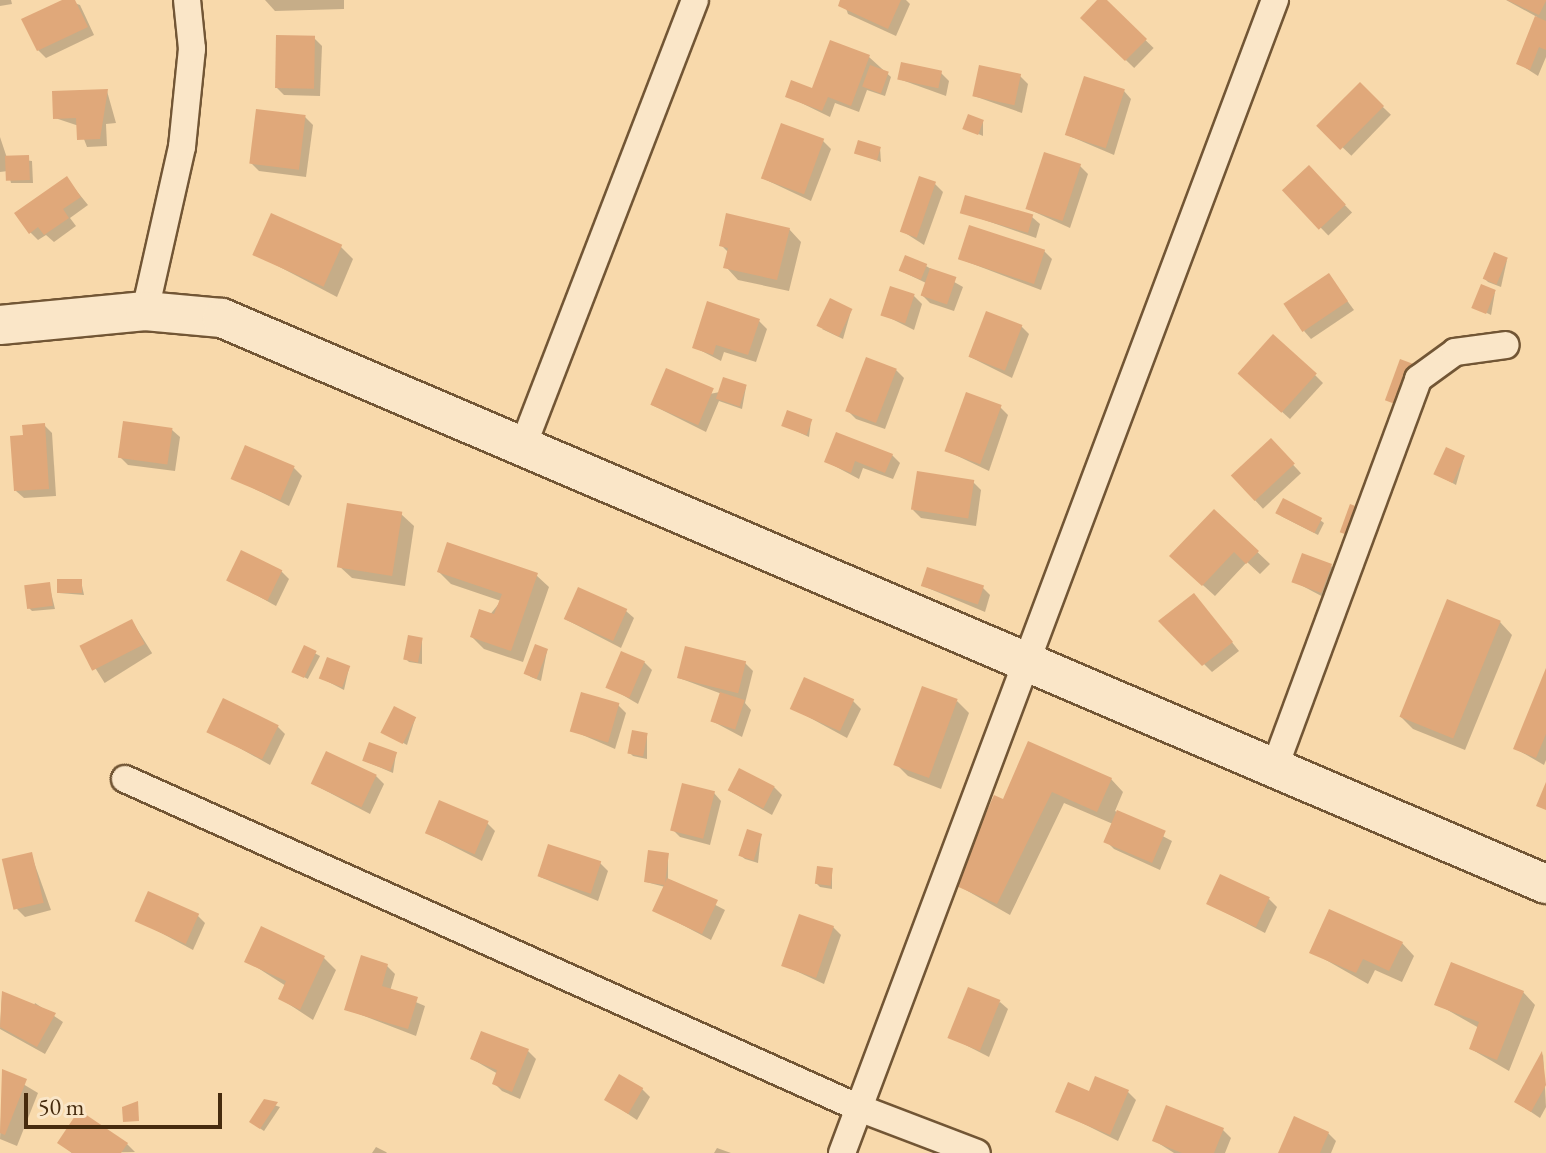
<!DOCTYPE html>
<style>
body{margin:0}
#map{position:relative;width:1546px;height:1153px;overflow:hidden;background:#f8d9ab;font-family:"EB Garamond",serif}
div>[style]{position:absolute}
.shadow>*{inset:0;background:#0003;transform-origin:0 0}
.building>*{inset:0;background:#e0a87a;transform-origin:0 0}
.roads{filter:drop-shadow(2px 0 #725635) drop-shadow(-2px 0 #725635) drop-shadow(0 2px #725635) drop-shadow(0 -2px #725635)}
.street>*{height:26px;margin:-13px;padding:0 13px;transform-origin:13px;border-radius:13px;background:#fae6c8}
.secondary>*{height:38px;margin:-19px;padding:0 19px;transform-origin:19px;border-radius:19px;background:#fae6c8}
span{translate:-50% -50%;white-space:nowrap;text-align:center;line-height:1.15;-webkit-text-stroke:6px #fae6c8;paint-order:stroke}
.scale{position:absolute;left:24px;top:1093px;width:198px;height:36px;box-sizing:border-box;border:4px solid #462b0e;border-top:0;padding-left:10px;font-size:24px;line-height:28px;white-space:nowrap;color:#462b0e;-webkit-text-stroke:6px #fae6c8;paint-order:stroke}
</style>
<div id="map">
<div class="shadow">
<div style="clip-path:polygon(0 0,11px 0,12px 4px,0 6px)"></div>
<div style="clip-path:polygon(66px 0,80px 5px,94px 35px,46px 58px,38px 50px)"></div>
<div style="clip-path:polygon(265px 0,344px 0,344px 9px,275px 11px)"></div>
<div style="clip-path:polygon(843px 0,906px 0,910px 4px,896px 36px,848px 14px)"></div>
<div style="left:1104px;top:0;width:69px;height:28px;rotate:44deg"></div>
<div style="clip-path:polygon(1506px 0,1546px 0,1546px 57px,1538px 76px,1518px 63px,1537px 17px)"></div>
<div style="clip-path:polygon(314px 38px,322px 46px,320px 96px,284px 95px,276px 87px)"></div>
<div style="clip-path:polygon(869px 57px,891px 77px,885px 96px,867px 90px,859px 112px,835px 103px,830px 117px,787px 96px,813px 90px)"></div>
<div style="clip-path:polygon(941px 73px,949px 81px,946px 96px,899px 79px)"></div>
<div style="clip-path:polygon(1020px 76px,1028px 84px,1022px 113px,974px 96px)"></div>
<div style="left:1360px;top:85px;width:43px;height:57px;rotate:44deg"></div>
<div style="clip-path:polygon(107px 91px,116px 123px,106px 124px,107px 146px,87px 147px,79px 126px,55px 118px)"></div>
<div style="clip-path:polygon(1124px 91px,1131px 99px,1114px 155px,1067px 135px)"></div>
<div style="clip-path:polygon(305px 117px,313px 125px,306px 177px,259px 171px,251px 163px)"></div>
<div style="clip-path:polygon(983px 122px,983px 136px,965px 128px)"></div>
<div style="clip-path:polygon(0 137px,7px 158px,32px 161px,33px 183px,11px 183px,8px 171px,0 172px)"></div>
<div style="clip-path:polygon(823px 141px,831px 149px,811px 201px,762px 178px)"></div>
<div style="clip-path:polygon(880px 148px,881px 162px,856px 152px)"></div>
<div style="clip-path:polygon(1080px 166px,1088px 174px,1070px 228px,1028px 209px)"></div>
<div style="left:1309px;top:168px;width:62px;height:33px;rotate:46deg"></div>
<div style="clip-path:polygon(67px 179px,88px 205px,70px 218px,76px 226px,54px 242px,46px 235px,38px 240px,30px 232px)"></div>
<div style="clip-path:polygon(935px 184px,943px 192px,924px 245px,902px 231px)"></div>
<div style="clip-path:polygon(962px 212px,1032px 217px,1040px 224px,1036px 238px)"></div>
<div style="clip-path:polygon(789px 229px,801px 242px,789px 291px,738px 280px,726px 267px,729px 253px,721px 245px)"></div>
<div style="clip-path:polygon(341px 247px,353px 259px,337px 297px,255px 254px)"></div>
<div style="clip-path:polygon(1044px 251px,1052px 259px,1041px 290px,960px 259px)"></div>
<div style="clip-path:polygon(1507px 260px,1501px 287px,1488px 282px,1485px 279px)"></div>
<div style="clip-path:polygon(926px 266px,963px 287px,954px 311px,930px 303px,922px 295px,926px 283px,901px 271px)"></div>
<div style="clip-path:polygon(1329px 276px,1354px 310px,1311px 339px,1304px 331px)"></div>
<div style="clip-path:polygon(1495px 292px,1491px 315px,1475px 307px)"></div>
<div style="clip-path:polygon(914px 296px,922px 304px,914px 330px,882px 314px)"></div>
<div style="clip-path:polygon(851px 311px,843px 339px,822px 329px)"></div>
<div style="clip-path:polygon(759px 321px,767px 329px,756px 362px,724px 352px,721px 361px,694px 347px)"></div>
<div style="clip-path:polygon(1021px 326px,1029px 334px,1012px 378px,970px 357px)"></div>
<div style="clip-path:polygon(896px 370px,904px 378px,885px 429px,856px 419px,848px 411px)"></div>
<div style="clip-path:polygon(1315px 375px,1323px 383px,1290px 419px,1248px 381px)"></div>
<div style="clip-path:polygon(746px 387px,742px 409px,719px 401px,706px 432px,652px 405px)"></div>
<div style="clip-path:polygon(1000px 407px,1008px 415px,989px 471px,947px 451px)"></div>
<div style="clip-path:polygon(811px 421px,809px 437px,783px 425px)"></div>
<div style="clip-path:polygon(44px 425px,52px 433px,56px 496px,24px 498px,16px 491px,25px 437px)"></div>
<div style="clip-path:polygon(172px 430px,180px 437px,175px 471px,128px 465px,120px 457px)"></div>
<div style="left:1271px;top:441px;width:44px;height:52px;rotate:47deg"></div>
<div style="clip-path:polygon(892px 455px,900px 463px,893px 479px,863px 468px,859px 479px,827px 462px)"></div>
<div style="clip-path:polygon(1464px 457px,1456px 485px,1436px 474px)"></div>
<div style="clip-path:polygon(294px 468px,302px 476px,289px 506px,233px 478px)"></div>
<div style="clip-path:polygon(973px 482px,981px 490px,976px 526px,921px 518px,913px 510px)"></div>
<div style="clip-path:polygon(1214px 511px,1270px 564px,1260px 574px,1247px 562px,1215px 596px,1184px 568px)"></div>
<div style="clip-path:polygon(401px 514px,414px 526px,405px 586px,352px 578px,339px 566px)"></div>
<div style="clip-path:polygon(1281px 516px,1320px 520px,1324px 523px,1318px 535px)"></div>
<div style="clip-path:polygon(1331px 566px,1339px 574px,1329px 600px,1293px 581px)"></div>
<div style="clip-path:polygon(281px 571px,289px 579px,276px 606px,229px 580px)"></div>
<div style="clip-path:polygon(439px 572px,536px 575px,549px 587px,523px 662px,484px 649px,472px 637px,501px 601px,451px 584px)"></div>
<div style="clip-path:polygon(81px 581px,84px 595px,59px 593px)"></div>
<div style="clip-path:polygon(49px 584px,55px 609px,32px 611px,29px 608px)"></div>
<div style="clip-path:polygon(923px 586px,982px 587px,990px 595px,985px 612px)"></div>
<div style="clip-path:polygon(1194px 595px,1239px 651px,1212px 672px,1161px 621px)"></div>
<div style="clip-path:polygon(626px 611px,634px 618px,621px 648px,565px 619px)"></div>
<div style="left:132px;top:621px;width:38px;height:56px;rotate:58deg"></div>
<div style="clip-path:polygon(1500px 622px,1512px 635px,1465px 750px,1413px 729px,1401px 717px)"></div>
<div style="clip-path:polygon(422px 640px,422px 664px,409px 662px,405px 658px)"></div>
<div style="left:305px;top:648px;width:17px;height:26px;rotate:28deg"></div>
<div style="clip-path:polygon(547px 651px,541px 681px,531px 677px,527px 674px)"></div>
<div style="clip-path:polygon(644px 662px,652px 670px,638px 704px,609px 687px)"></div>
<div style="clip-path:polygon(745px 663px,753px 671px,745px 703px,751px 710px,742px 737px,712px 721px,722px 694px,679px 678px)"></div>
<div style="clip-path:polygon(349px 668px,344px 690px,321px 678px)"></div>
<div style="clip-path:polygon(1546px 675px,1546px 760px,1544px 765px,1516px 749px)"></div>
<div style="clip-path:polygon(853px 701px,861px 709px,847px 738px,792px 708px)"></div>
<div style="clip-path:polygon(957px 701px,969px 713px,941px 789px,908px 776px,896px 764px)"></div>
<div style="clip-path:polygon(618px 705px,626px 713px,615px 749px,571px 730px)"></div>
<div style="clip-path:polygon(415px 719px,407px 745px,383px 732px)"></div>
<div style="clip-path:polygon(277px 726px,285px 734px,270px 765px,209px 731px)"></div>
<div style="clip-path:polygon(647px 735px,647px 759px,633px 756px,630px 753px)"></div>
<div style="clip-path:polygon(396px 754px,393px 773px,365px 761px)"></div>
<div style="clip-path:polygon(376px 776px,384px 784px,370px 814px,313px 784px)"></div>
<div style="clip-path:polygon(1111px 779px,1123px 792px,1115px 811px,1172px 841px,1160px 870px,1114px 849px,1106px 841px,1113px 824px,1064px 803px,1010px 915px,957px 885px,1004px 802px)"></div>
<div style="clip-path:polygon(774px 787px,782px 795px,772px 815px,730px 791px)"></div>
<div style="clip-path:polygon(714px 793px,721px 801px,710px 845px,680px 837px,672px 829px)"></div>
<div style="clip-path:polygon(487px 823px,495px 831px,482px 861px,427px 833px)"></div>
<div style="clip-path:polygon(761px 835px,758px 863px,745px 859px,741px 856px)"></div>
<div style="clip-path:polygon(31px 854px,51px 910px,25px 917px,17px 909px)"></div>
<div style="clip-path:polygon(668px 855px,668px 880px,725px 910px,711px 940px,654px 910px,665px 887px,646px 882px)"></div>
<div style="clip-path:polygon(600px 863px,608px 871px,598px 901px,540px 877px)"></div>
<div style="clip-path:polygon(832px 870px,832px 889px,820px 887px,816px 883px)"></div>
<div style="clip-path:polygon(1269px 899px,1277px 907px,1265px 933px,1209px 904px)"></div>
<div style="clip-path:polygon(197px 915px,205px 923px,193px 950px,137px 920px)"></div>
<div style="clip-path:polygon(833px 927px,841px 935px,824px 984px,783px 965px)"></div>
<div style="clip-path:polygon(1402px 943px,1414px 956px,1402px 982px,1375px 970px,1368px 984px,1312px 952px)"></div>
<div style="clip-path:polygon(324px 958px,336px 970px,313px 1020px,281px 999px,286px 986px,247px 961px)"></div>
<div style="clip-path:polygon(387px 966px,395px 974px,390px 991px,425px 1006px,416px 1036px,346px 1009px)"></div>
<div style="clip-path:polygon(1523px 992px,1535px 1005px,1509px 1071px,1471px 1049px,1479px 1028px,1437px 1004px)"></div>
<div style="clip-path:polygon(2px 994px,32px 1010px,35px 1003px,63px 1022px,45px 1054px,0 1029px)"></div>
<div style="clip-path:polygon(1000px 1002px,1008px 1009px,989px 1057px,950px 1037px)"></div>
<div style="clip-path:polygon(528px 1051px,536px 1059px,520px 1099px,502px 1091px,494px 1083px,498px 1074px,472px 1059px)"></div>
<div style="clip-path:polygon(1543px 1054px,1546px 1107px,1540px 1118px,1516px 1102px)"></div>
<div style="clip-path:polygon(3px 1072px,38px 1093px,17px 1146px,0 1139px)"></div>
<div style="clip-path:polygon(642px 1089px,650px 1097px,637px 1120px,607px 1100px)"></div>
<div style="clip-path:polygon(1128px 1092px,1136px 1100px,1118px 1141px,1058px 1111px,1090px 1094px)"></div>
<div style="clip-path:polygon(265px 1102px,280px 1107px,264px 1131px,255px 1125px)"></div>
<div style="clip-path:polygon(1223px 1130px,1231px 1138px,1225px 1153px,1174px 1153px,1155px 1141px)"></div>
<div style="clip-path:polygon(1328px 1133px,1336px 1141px,1331px 1153px,1280px 1153px)"></div>
<div style="clip-path:polygon(60px 1143px,127px 1144px,135px 1152px,72px 1153px)"></div>
<div style="clip-path:polygon(376px 1147px,386px 1152px,387px 1153px,372px 1153px)"></div>
<div style="clip-path:polygon(717px 1148px,731px 1153px,714px 1153px)"></div>
</div>
<div class="building">
<div style="clip-path:polygon(62px 0,75px 0,88px 27px,37px 51px,21px 19px)"></div>
<div style="clip-path:polygon(840px 0,901px 0,888px 29px,838px 6px)"></div>
<div style="clip-path:polygon(1097px 0,1107px 0,1147px 39px,1125px 61px,1080px 18px)"></div>
<div style="clip-path:polygon(1507px 0,1546px 0,1546px 1px,1539px 15px)"></div>
<div style="clip-path:polygon(1535px 16px,1546px 21px,1546px 50px,1539px 47px,1530px 70px,1516px 64px)"></div>
<div style="left:276px;top:35px;width:39px;height:53px;rotate:1deg"></div>
<div style="clip-path:polygon(830px 40px,870px 55px,851px 106px,828px 97px,822px 111px,785px 97px,791px 80px,812px 88px)"></div>
<div style="left:901px;top:62px;width:42px;height:18px;rotate:12deg"></div>
<div style="left:870px;top:65px;width:20px;height:23px;rotate:20deg"></div>
<div style="left:979px;top:65px;width:43px;height:32px;rotate:12deg"></div>
<div style="left:1084px;top:76px;width:43px;height:62px;rotate:18deg"></div>
<div style="left:1360px;top:82px;width:34px;height:62px;rotate:45deg"></div>
<div style="clip-path:polygon(108px 89px,100px 139px,77px 140px,76px 118px,53px 119px,52px 91px)"></div>
<div style="left:256px;top:109px;width:50px;height:55px;rotate:7deg"></div>
<div style="left:968px;top:114px;width:17px;height:16px;rotate:21deg"></div>
<div style="left:781px;top:123px;width:46px;height:59px;rotate:20deg"></div>
<div style="left:858px;top:140px;width:24px;height:14px;rotate:17deg"></div>
<div style="left:1044px;top:152px;width:39px;height:60px;rotate:18deg"></div>
<div style="left:29px;top:155px;width:25px;height:24px;rotate:88deg"></div>
<div style="left:1309px;top:165px;width:54px;height:37px;rotate:47deg"></div>
<div style="clip-path:polygon(67px 176px,81px 197px,63px 209px,69px 218px,44px 235px,38px 227px,29px 234px,14px 213px)"></div>
<div style="left:919px;top:176px;width:18px;height:59px;rotate:19deg"></div>
<div style="left:965px;top:195px;width:71px;height:19px;rotate:16deg"></div>
<div style="left:271px;top:213px;width:78px;height:46px;rotate:24deg"></div>
<div style="clip-path:polygon(726px 213px,790px 228px,777px 280px,723px 268px,728px 248px,719px 246px)"></div>
<div style="left:969px;top:225px;width:80px;height:36px;rotate:18deg"></div>
<div style="left:1494px;top:252px;width:15px;height:29px;rotate:23deg"></div>
<div style="left:905px;top:255px;width:24px;height:17px;rotate:22deg"></div>
<div style="left:930px;top:268px;width:28px;height:29px;rotate:19deg"></div>
<div style="left:1329px;top:273px;width:34px;height:55px;rotate:56deg"></div>
<div style="left:1481px;top:284px;width:16px;height:26px;rotate:22deg"></div>
<div style="left:890px;top:286px;width:26px;height:31px;rotate:18deg"></div>
<div style="left:830px;top:298px;width:25px;height:31px;rotate:26deg"></div>
<div style="clip-path:polygon(707px 301px,760px 319px,748px 355px,716px 345px,713px 355px,692px 348px)"></div>
<div style="left:986px;top:311px;width:39px;height:49px;rotate:21deg"></div>
<div style="left:1273px;top:334px;width:59px;height:53px;rotate:42deg"></div>
<div style="left:866px;top:357px;width:33px;height:58px;rotate:21deg"></div>
<div style="left:1400px;top:359px;width:15px;height:44px;rotate:20deg"></div>
<div style="left:666px;top:368px;width:52px;height:40px;rotate:23deg"></div>
<div style="left:723px;top:377px;width:25px;height:23px;rotate:18deg"></div>
<div style="left:966px;top:392px;width:38px;height:63px;rotate:20deg"></div>
<div style="left:787px;top:410px;width:27px;height:17px;rotate:20deg"></div>
<div style="left:123px;top:421px;width:50px;height:37px;rotate:8deg"></div>
<div style="clip-path:polygon(45px 423px,49px 489px,14px 491px,10px 436px,23px 435px,22px 425px)"></div>
<div style="clip-path:polygon(836px 432px,893px 454px,885px 473px,855px 461px,851px 473px,824px 462px)"></div>
<div style="left:1271px;top:438px;width:35px;height:55px;rotate:47deg"></div>
<div style="left:245px;top:445px;width:54px;height:37px;rotate:23deg"></div>
<div style="left:1446px;top:447px;width:21px;height:30px;rotate:25deg"></div>
<div style="left:917px;top:471px;width:58px;height:39px;rotate:9deg"></div>
<div style="left:1283px;top:498px;width:44px;height:17px;rotate:27deg"></div>
<div style="left:347px;top:503px;width:56px;height:65px;rotate:9deg"></div>
<div style="left:1350px;top:504px;width:15px;height:30px;rotate:20deg"></div>
<div style="clip-path:polygon(1214px 509px,1259px 551px,1246px 564px,1234px 552px,1202px 586px,1169px 556px)"></div>
<div style="clip-path:polygon(447px 542px,538px 573px,511px 651px,470px 637px,479px 609px,494px 614px,502px 594px,437px 572px)"></div>
<div style="left:241px;top:550px;width:46px;height:34px;rotate:26deg"></div>
<div style="left:1302px;top:553px;width:32px;height:31px;rotate:20deg"></div>
<div style="left:927px;top:567px;width:60px;height:20px;rotate:18deg"></div>
<div style="left:82px;top:579px;width:14px;height:25px;rotate:90deg"></div>
<div style="left:50px;top:582px;width:24px;height:26px;rotate:83deg"></div>
<div style="left:578px;top:587px;width:54px;height:35px;rotate:24deg"></div>
<div style="clip-path:polygon(1194px 593px,1233px 642px,1202px 666px,1158px 621px)"></div>
<div style="left:1447px;top:599px;width:58px;height:127px;rotate:22deg"></div>
<div style="left:132px;top:619px;width:28px;height:59px;rotate:63deg"></div>
<div style="left:408px;top:635px;width:15px;height:25px;rotate:11deg"></div>
<div style="left:535px;top:644px;width:14px;height:32px;rotate:21deg"></div>
<div style="left:304px;top:645px;width:14px;height:30px;rotate:25deg"></div>
<div style="left:685px;top:646px;width:63px;height:33px;rotate:14deg"></div>
<div style="left:621px;top:651px;width:26px;height:40px;rotate:23deg"></div>
<div style="left:327px;top:657px;width:25px;height:23px;rotate:21deg"></div>
<div style="clip-path:polygon(1546px 668px,1546px 734px,1536px 758px,1513px 749px)"></div>
<div style="left:804px;top:677px;width:55px;height:35px;rotate:24deg"></div>
<div style="left:922px;top:686px;width:38px;height:84px;rotate:20deg"></div>
<div style="left:581px;top:692px;width:40px;height:41px;rotate:16deg"></div>
<div style="left:720px;top:692px;width:26px;height:31px;rotate:18deg"></div>
<div style="left:223px;top:698px;width:62px;height:38px;rotate:26deg"></div>
<div style="left:394px;top:706px;width:25px;height:30px;rotate:27deg"></div>
<div style="left:632px;top:730px;width:16px;height:24px;rotate:11deg"></div>
<div style="clip-path:polygon(1028px 741px,1112px 778px,1097px 812px,1052px 792px,997px 904px,954px 885px,994px 795px,1003px 799px)"></div>
<div style="left:369px;top:742px;width:30px;height:20px;rotate:20deg"></div>
<div style="left:326px;top:751px;width:56px;height:36px;rotate:25deg"></div>
<div style="left:739px;top:768px;width:40px;height:25px;rotate:27deg"></div>
<div style="clip-path:polygon(1546px 782px,1546px 810px,1536px 806px)"></div>
<div style="left:682px;top:783px;width:34px;height:49px;rotate:14deg"></div>
<div style="left:439px;top:800px;width:54px;height:36px;rotate:23deg"></div>
<div style="left:1117px;top:810px;width:53px;height:35px;rotate:23deg"></div>
<div style="left:747px;top:829px;width:16px;height:28px;rotate:18deg"></div>
<div style="left:548px;top:844px;width:56px;height:34px;rotate:18deg"></div>
<div style="clip-path:polygon(648px 850px,669px 853px,665px 883px,667px 878px,718px 900px,702px 934px,652px 911px,664px 885px,644px 882px)"></div>
<div style="left:32px;top:852px;width:52px;height:31px;rotate:77deg"></div>
<div style="left:817px;top:866px;width:16px;height:18px;rotate:7deg"></div>
<div style="left:1220px;top:874px;width:55px;height:33px;rotate:25deg"></div>
<div style="left:148px;top:891px;width:56px;height:33px;rotate:24deg"></div>
<div style="clip-path:polygon(1329px 909px,1403px 942px,1389px 971px,1363px 959px,1356px 973px,1309px 953px)"></div>
<div style="left:799px;top:914px;width:37px;height:55px;rotate:19deg"></div>
<div style="clip-path:polygon(261px 926px,325px 956px,300px 1010px,278px 999px,286px 981px,244px 962px)"></div>
<div style="clip-path:polygon(361px 955px,388px 964px,382px 986px,418px 997px,408px 1029px,344px 1010px)"></div>
<div style="clip-path:polygon(1451px 962px,1524px 991px,1497px 1060px,1469px 1049px,1479px 1022px,1434px 1005px)"></div>
<div style="left:968px;top:987px;width:35px;height:55px;rotate:22deg"></div>
<div style="clip-path:polygon(2px 991px,56px 1013px,37px 1047px,0 1027px)"></div>
<div style="clip-path:polygon(481px 1031px,529px 1049px,512px 1092px,492px 1084px,497px 1070px,470px 1059px)"></div>
<div style="clip-path:polygon(1542px 1051px,1546px 1085px,1531px 1112px,1514px 1102px)"></div>
<div style="clip-path:polygon(2px 1069px,27px 1079px,5px 1135px,0 1133px)"></div>
<div style="left:619px;top:1074px;width:28px;height:30px;rotate:30deg"></div>
<div style="clip-path:polygon(1095px 1076px,1129px 1090px,1110px 1135px,1055px 1112px,1068px 1082px,1089px 1091px)"></div>
<div style="clip-path:polygon(264px 1099px,278px 1102px,260px 1129px,249px 1122px)"></div>
<div style="clip-path:polygon(138px 1101px,139px 1121px,123px 1122px,122px 1107px)"></div>
<div style="clip-path:polygon(1166px 1105px,1224px 1128px,1214px 1153px,1182px 1153px,1152px 1141px)"></div>
<div style="clip-path:polygon(79px 1110px,128px 1143px,121px 1153px,72px 1153px,57px 1143px)"></div>
<div style="clip-path:polygon(1294px 1116px,1329px 1132px,1320px 1153px,1278px 1153px)"></div>
</div>
<div class="roads">
<div class="street">
<div style="left:145px;top:311px;width:168px;rotate:-77.3deg"></div>
<div style="left:182px;top:147px;width:99px;rotate:-84.2deg"></div>
<div style="left:192px;top:49px;width:49px;rotate:-95.8deg"></div>
<div style="left:521px;top:451px;width:483px;rotate:-68.9deg"></div>
<div style="left:1274px;top:769px;width:416px;rotate:-69.7deg"></div>
<div style="left:1418px;top:379px;width:46px;rotate:-36.1deg"></div>
<div style="left:1455px;top:352px;width:51px;rotate:-7.8deg"></div>
<div style="left:125px;top:779px;width:804px;rotate:24.14deg"></div>
<div style="left:859px;top:1108px;width:126px;rotate:20.9deg"></div>
<div style="left:842px;top:1153px;width:1232px;rotate:-69.42deg"></div>
</div>
<div class="secondary">
<div style="left:0;top:325px;width:146px;rotate:-5.5deg"></div>
<div style="left:145px;top:311px;width:77px;rotate:5.2deg"></div>
<div style="left:222px;top:318px;width:1440px;rotate:23.15deg"></div>
</div>
</div>
<div class="scale">50 m</div>
</div>
